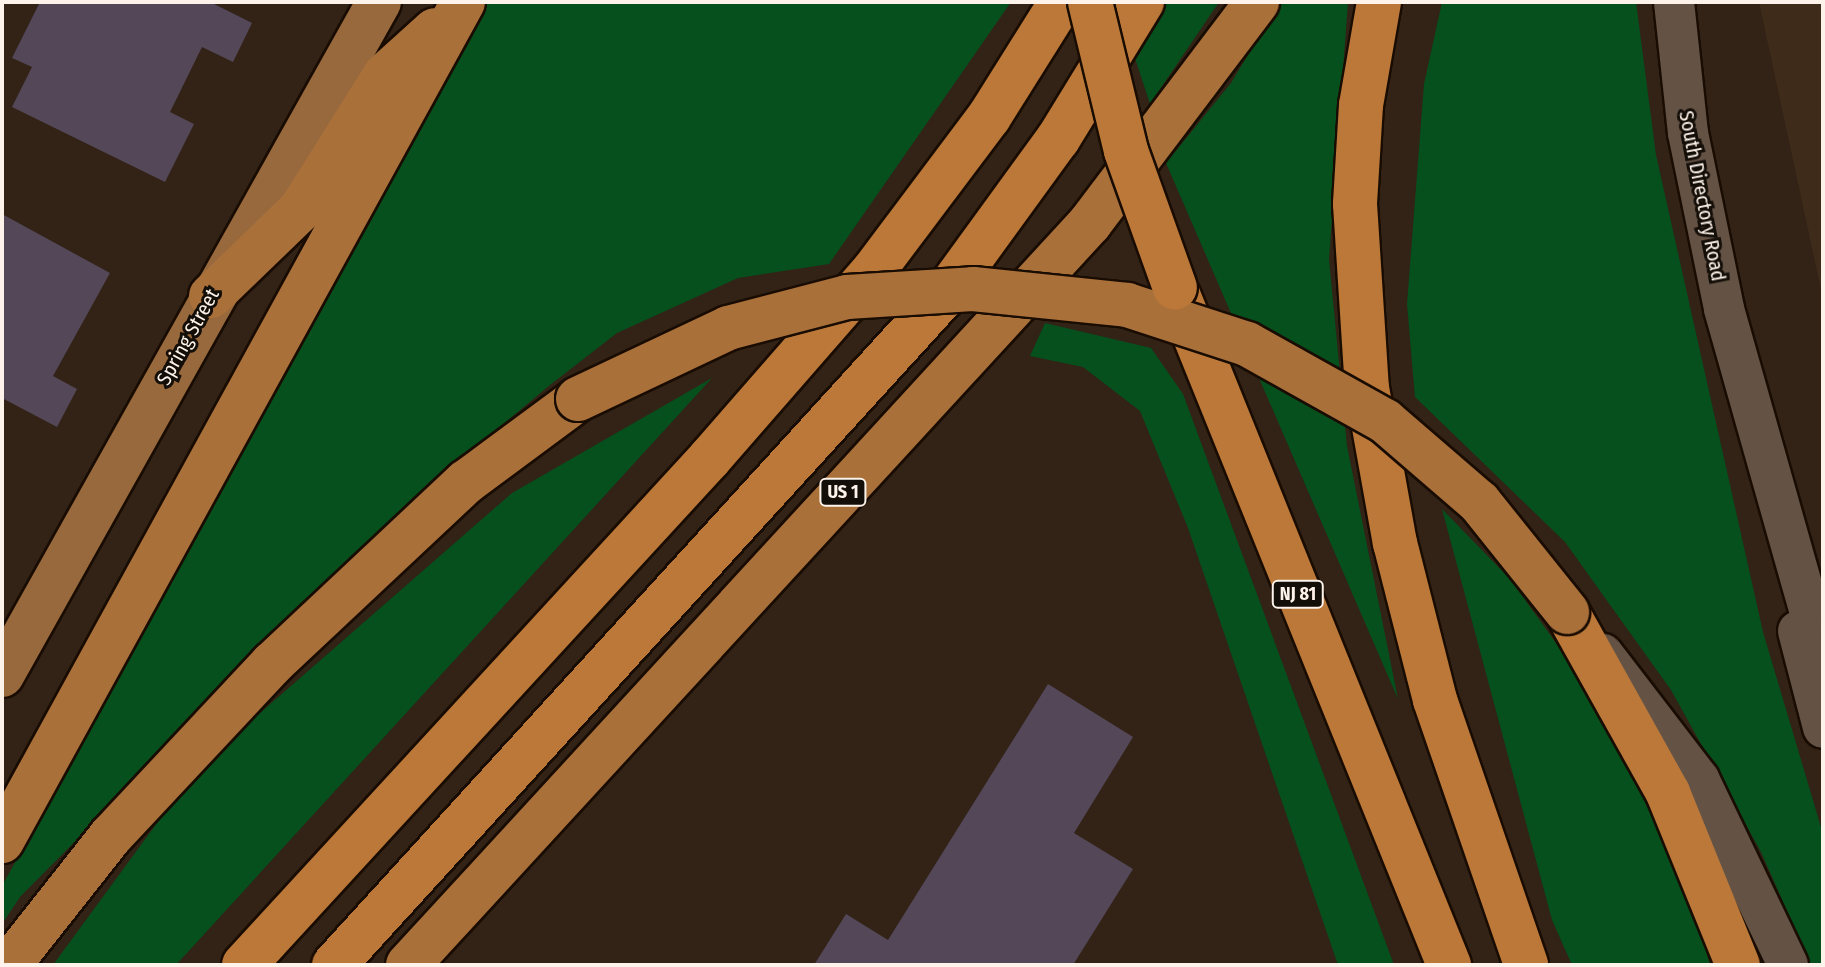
<!DOCTYPE html>
<style>
body{margin:0}
#map{position:relative;width:1825px;height:967px;overflow:hidden;background:#322316;font-family:"Fira Sans Condensed",sans-serif}
div>[style]{position:absolute}
.built>*{inset:0;background:#3f2b19}
.green>*{inset:0;background:#05501d}
.building>*{inset:0;background:#534758}
.roads{filter:drop-shadow(2px 0 #190c02) drop-shadow(-2px 0 #190c02) drop-shadow(0 2px #190c02) drop-shadow(0 -2px #190c02)}
.tertiary>*{height:40px;margin:-20px;padding:0 20px;transform-origin:20px;border-radius:20px;background:#645244}
.primary>*{height:44px;margin:-22px;padding:0 22px;transform-origin:22px;border-radius:22px;background:#98693d}
.trunk>*{height:44px;margin:-22px;padding:0 22px;transform-origin:22px;border-radius:22px;background:#aa703a}
.motorway>*{height:44px;margin:-22px;padding:0 22px;transform-origin:22px;border-radius:22px;background:#bb7838}
.bridges{filter:drop-shadow(2px 0 #190c02) drop-shadow(-2px 0 #190c02) drop-shadow(0 2px #190c02) drop-shadow(0 -2px #190c02)}
.trunk-bridge>*{height:44px;margin:-22px;padding:0 22px;transform-origin:22px;border-radius:22px;background:#aa703a}
.motorway-bridge>*{height:44px;margin:-22px;padding:0 22px;transform-origin:22px;border-radius:22px;background:#bb7838}
span{translate:-50% -50%;white-space:nowrap;text-align:center;line-height:1.15;-webkit-text-stroke:6px #140e08;paint-order:stroke}
.shield-label span{padding:2px 6px;background:#140e08;border:2px solid;border-radius:6px;-webkit-text-stroke-width:0}
.shield-label{font-size:18px;color:#fdf3ea;font-weight:700}
.street-label{font-size:20px;color:#fdf3ea}
.frame{position:absolute;inset:0;border:4px solid #fdf3ea;pointer-events:none}
</style>
<div id="map">
<div class="built">
<div style="clip-path:polygon(1759px 2px,1823px 2px,1823px 299px)"></div>
</div>
<div class="green">
<div style="clip-path:polygon(487px 2px,1011px 2px,829px 264px,738px 278px,617px 333px,550px 385px,420px 493px,20px 897px,2px 924px,2px 886px)"></div>
<div style="clip-path:polygon(1159px 2px,1219px 2px,1150px 104px,1133px 52px)"></div>
<div style="clip-path:polygon(1280px 2px,1348px 2px,1329px 259px,1347px 446px,1398px 699px,1166px 163px,1231px 83px)"></div>
<div style="clip-path:polygon(1442px 2px,1636px 2px,1656px 155px,1763px 632px,1823px 834px,1823px 965px,1811px 965px,1761px 852px,1671px 690px,1565px 542px,1415px 397px,1407px 304px,1424px 84px)"></div>
<div style="clip-path:polygon(1045px 323px,1151px 348px,1183px 394px,1394px 965px,1338px 965px,1188px 528px,1140px 411px,1083px 367px,1030px 356px)"></div>
<div style="clip-path:polygon(712px 378px,176px 965px,53px 965px,198px 767px,512px 493px)"></div>
<div style="clip-path:polygon(1442px 509px,1510px 579px,1600px 704px,1692px 903px,1710px 965px,1572px 965px,1552px 920px)"></div>
</div>
<div class="building">
<div style="clip-path:polygon(40px 2px,210px 2px,252px 23px,233px 62px,202px 47px,170px 112px,194px 124px,165px 182px,12px 107px,32px 67px,12px 58px)"></div>
<div style="clip-path:polygon(2px 214px,110px 273px,53px 376px,77px 389px,57px 427px,2px 398px)"></div>
<div style="clip-path:polygon(1048px 684px,1133px 737px,1074px 833px,1133px 869px,1073px 965px,814px 965px,846px 914px,888px 940px)"></div>
</div>
<div class="roads">
<div class="tertiary">
<div style="left:1674px;top:2px;width:132px;rotate:83.9deg"></div>
<div style="left:1688px;top:133px;width:180px;rotate:78.4deg"></div>
<div style="left:1724px;top:309px;width:365px;rotate:74.2deg"></div>
<div style="left:1798px;top:631px;width:100px;rotate:75.5deg"></div>
<div style="left:1603px;top:654px;width:158px;rotate:52.5deg"></div>
<div style="left:1699px;top:779px;width:206px;rotate:64.4deg"></div>
</div>
<div class="primary">
<div style="left:2px;top:675px;width:771px;rotate:-60.74deg"></div>
</div>
<div class="trunk">
<div style="left:211px;top:296px;width:125px;rotate:-44deg"></div>
<div style="left:301px;top:209px;width:158px;rotate:-57.9deg"></div>
<div style="left:385px;top:75px;width:67px;rotate:-42deg"></div>
<div style="left:2px;top:841px;width:957px;rotate:-61.21deg"></div>
<div style="left:9px;top:965px;width:164px;rotate:-51.7deg"></div>
<div style="left:111px;top:836px;width:236px;rotate:-46.9deg"></div>
<div style="left:272px;top:664px;width:266px;rotate:-43.2deg"></div>
<div style="left:466px;top:482px;width:139px;rotate:-36.5deg"></div>
<div style="left:408px;top:965px;width:1008px;rotate:-47.41deg"></div>
<div style="left:1090px;top:223px;width:277px;rotate:-52.9deg"></div>
</div>
<div class="motorway">
<div style="left:1379px;top:2px;width:105px;rotate:99.9deg"></div>
<div style="left:1361px;top:105px;width:99px;rotate:93.5deg"></div>
<div style="left:1355px;top:204px;width:184px;rotate:86.3deg"></div>
<div style="left:1367px;top:388px;width:158px;rotate:79.8deg"></div>
<div style="left:1395px;top:543px;width:162px;rotate:75.7deg"></div>
<div style="left:1435px;top:700px;width:280px;rotate:71deg"></div>
<div style="left:1179px;top:297px;width:721px;rotate:67.99deg"></div>
<div style="left:1567px;top:612px;width:207px;rotate:60.8deg"></div>
<div style="left:1668px;top:793px;width:186px;rotate:67.9deg"></div>
<div style="left:244px;top:965px;width:689px;rotate:-47.41deg"></div>
<div style="left:710px;top:458px;width:249px;rotate:-48.9deg"></div>
<div style="left:874px;top:270px;width:191px;rotate:-53.1deg"></div>
<div style="left:989px;top:117px;width:136px;rotate:-57.9deg"></div>
<div style="left:334px;top:965px;width:904px;rotate:-47.65deg"></div>
<div style="left:943px;top:297px;width:195px;rotate:-54deg"></div>
<div style="left:1058px;top:139px;width:161px;rotate:-58.5deg"></div>
</div>
</div>
<div class="bridges">
<div class="trunk-bridge">
<div style="left:578px;top:399px;width:166px;rotate:-25.3deg"></div>
<div style="left:728px;top:328px;width:123px;rotate:-14.6deg"></div>
<div style="left:847px;top:297px;width:126px;rotate:-3.6deg"></div>
<div style="left:973px;top:289px;width:155px;rotate:5.9deg"></div>
<div style="left:1127px;top:305px;width:126px;rotate:18deg"></div>
<div style="left:1247px;top:344px;width:158px;rotate:29.2deg"></div>
<div style="left:1385px;top:421px;width:124px;rotate:40.8deg"></div>
<div style="left:1479px;top:502px;width:141px;rotate:51.3deg"></div>
</div>
<div class="motorway-bridge">
<div style="left:1090px;top:2px;width:153px;rotate:76.4deg"></div>
<div style="left:1126px;top:151px;width:145px;rotate:70.3deg"></div>
</div>
</div>
<div class="shield-label">
<span style="left:843px;top:492px">US 1</span>
<span style="left:1298px;top:594px">NJ 81</span>
</div>
<div class="street-label">
<span style="left:1702px;top:196px;rotate:79deg">South Directory Road</span>
<span style="left:188px;top:337px;rotate:-61deg">Spring Street</span>
</div>
<div class="frame"></div>
</div>
